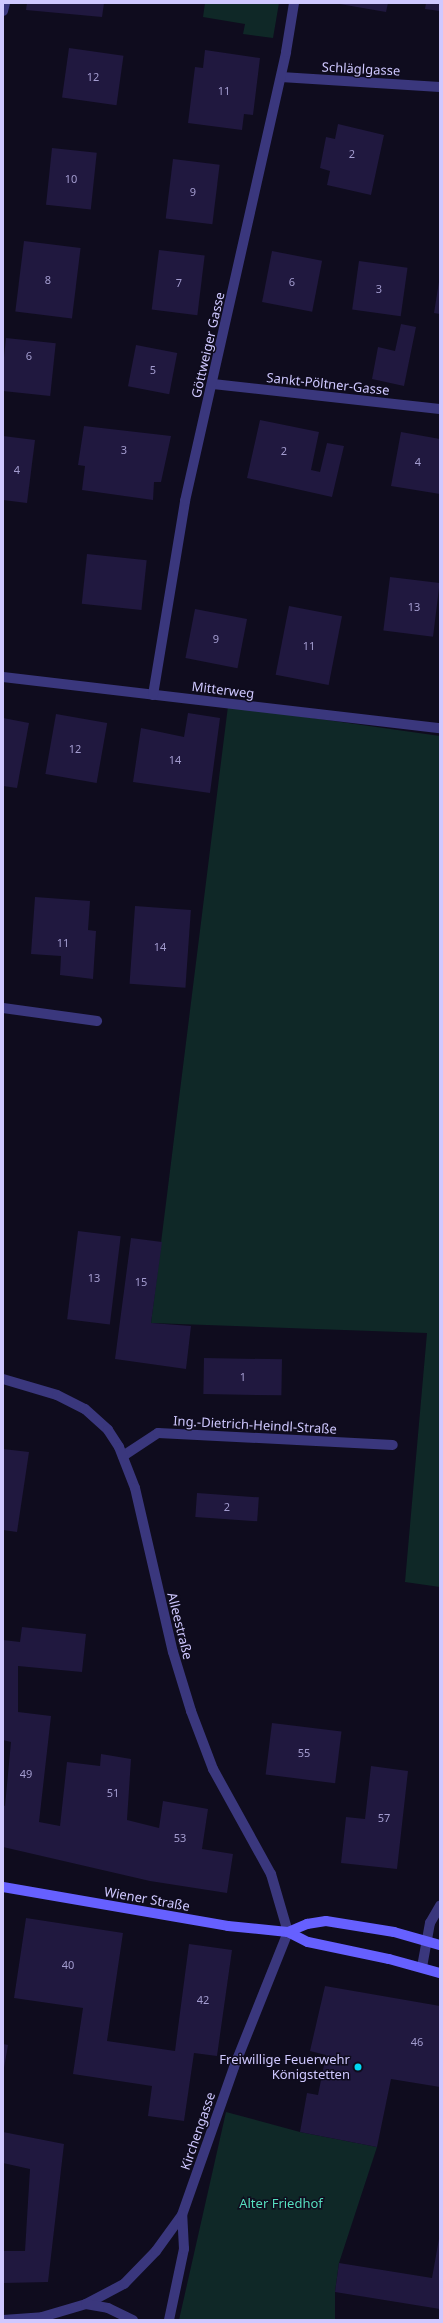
<!DOCTYPE html>
<meta charset="utf-8">
<style>
body{margin:0}
#map{position:relative;width:443px;height:2323px;overflow:hidden;background:#0f0c1e;font-family:"Noto Sans",sans-serif}
div>[style]{position:absolute}
.green>*{inset:0;background:#0f2827}
.building>*{inset:0;background:#20183f;transform-origin:0 0}
.service>*{height:10px;margin:-5px;padding:0 5px;transform-origin:5px;border-radius:5px;background:#3a377d}
.minor>*{height:10px;margin:-5px;padding:0 5px;transform-origin:5px;border-radius:5px;background:#3a377d}
.tertiary>*{height:10px;margin:-5px;padding:0 5px;transform-origin:5px;border-radius:5px;background:#3a377d}
.secondary>*{height:10px;margin:-5px;padding:0 5px;transform-origin:5px;border-radius:5px;background:#6660ff}
.dots>*{width:11px;height:11px;translate:-50% -50%;box-sizing:border-box;border:2px solid #0f0c1e;border-radius:50%}
span{translate:-50% -50%;white-space:nowrap;text-align:center;line-height:1.15;-webkit-text-stroke:3px #0f0c1e;paint-order:stroke}
.number-label{font-size:11px;color:#a39ccf}
.number-label span{-webkit-text-stroke-width:0}
.street-label{font-size:13px;color:#cfc8ff}
.poi-label{font-size:13px;color:#cfc8ff}
.right{translate:-100% -50%;text-align:right}
.park-label{font-size:13px;color:#55debe}
.frame{position:absolute;inset:0;border:4px solid #cfc8ff;pointer-events:none}
</style>
<div id="map">
<div class="green">
<div style="clip-path:polygon(205px 3px,279px 3px,273px 38px,243px 34px,245px 24px,203px 17px)"></div>
<div style="clip-path:polygon(228px 706px,440px 736px,440px 1587px,405px 1582px,427px 1333px,151px 1323px)"></div>
<div style="clip-path:polygon(226px 2112px,300px 2132px,377px 2147px,339px 2263px,335px 2292px,335px 2320px,179px 2320px)"></div>
</div>
<div class="building">
<div style="clip-path:polygon(27px 3px,104px 3px,102px 17px,26px 10px)"></div>
<div style="clip-path:polygon(334px 3px,388px 3px,386px 12px)"></div>
<div style="clip-path:polygon(426px 3px,440px 3px,440px 11px,425px 9px)"></div>
<div style="left:69px;top:48px;width:55px;height:50px;rotate:8deg"></div>
<div style="clip-path:polygon(205px 50px,260px 58px,253px 115px,244px 114px,242px 130px,188px 123px,195px 67px,203px 68px)"></div>
<div style="clip-path:polygon(338px 124px,384px 135px,371px 195px,327px 185px,330px 171px,320px 168px,326px 137px,335px 139px)"></div>
<div style="left:52px;top:148px;width:45px;height:57px;rotate:6deg"></div>
<div style="left:173px;top:159px;width:47px;height:60px;rotate:7deg"></div>
<div style="left:24px;top:241px;width:57px;height:71px;rotate:7deg"></div>
<div style="left:159px;top:250px;width:46px;height:60px;rotate:7deg"></div>
<div style="left:272px;top:251px;width:51px;height:52px;rotate:11deg"></div>
<div style="left:359px;top:261px;width:49px;height:49px;rotate:8deg"></div>
<div style="clip-path:polygon(439px 282px,440px 282px,440px 314px,434px 313px)"></div>
<div style="clip-path:polygon(401px 324px,416px 327px,404px 386px,372px 379px,378px 347px,395px 351px)"></div>
<div style="left:6px;top:338px;width:50px;height:53px;rotate:6deg"></div>
<div style="left:136px;top:345px;width:42px;height:42px;rotate:11deg"></div>
<div style="clip-path:polygon(260px 420px,319px 432px,311px 470px,320px 472px,327px 443px,344px 446px,332px 497px,247px 478px)"></div>
<div style="clip-path:polygon(84px 426px,171px 436px,161px 482px,154px 482px,153px 500px,82px 490px,85px 466px,78px 465px)"></div>
<div style="clip-path:polygon(401px 432px,440px 439px,440px 494px,391px 486px)"></div>
<div style="clip-path:polygon(3px 436px,35px 440px,27px 503px,3px 500px)"></div>
<div style="left:87px;top:554px;width:60px;height:50px;rotate:6deg"></div>
<div style="left:390px;top:577px;width:50px;height:54px;rotate:7deg"></div>
<div style="left:289px;top:606px;width:54px;height:70px;rotate:11deg"></div>
<div style="left:195px;top:609px;width:53px;height:50px;rotate:11deg"></div>
<div style="clip-path:polygon(188px 713px,220px 718px,210px 793px,133px 782px,141px 728px,184px 737px)"></div>
<div style="left:56px;top:714px;width:52px;height:61px;rotate:10deg"></div>
<div style="clip-path:polygon(3px 718px,29px 723px,17px 788px,3px 786px)"></div>
<div style="clip-path:polygon(35px 897px,90px 901px,88px 930px,96px 931px,93px 979px,60px 975px,61px 956px,31px 954px)"></div>
<div style="left:135px;top:906px;width:56px;height:78px;rotate:4deg"></div>
<div style="left:78px;top:1231px;width:43px;height:89px;rotate:7deg"></div>
<div style="clip-path:polygon(131px 1238px,162px 1242px,151px 1323px,191px 1326px,186px 1369px,115px 1359px)"></div>
<div style="left:204px;top:1358px;width:78px;height:36px;rotate:1deg"></div>
<div style="clip-path:polygon(3px 1449px,29px 1452px,17px 1532px,3px 1530px)"></div>
<div style="left:197px;top:1493px;width:62px;height:24px;rotate:4deg"></div>
<div style="clip-path:polygon(22px 1627px,86px 1634px,82px 1672px,18px 1666px,18px 1712px,51px 1716px,39px 1822px,60px 1826px,67px 1762px,100px 1766px,101px 1754px,131px 1759px,127px 1820px,159px 1828px,163px 1801px,208px 1809px,202px 1849px,233px 1854px,227px 1893px,150px 1881px,3px 1847px,3px 1805px,5px 1806px,11px 1742px,3px 1740px,3px 1640px,20px 1642px)"></div>
<div style="left:272px;top:1723px;width:70px;height:52px;rotate:7deg"></div>
<div style="clip-path:polygon(371px 1766px,408px 1771px,397px 1869px,341px 1863px,346px 1817px,365px 1819px)"></div>
<div style="clip-path:polygon(26px 1918px,123px 1933px,107px 2041px,175px 2051px,189px 1944px,232px 1950px,217px 2056px,194px 2053px,184px 2121px,148px 2116px,152px 2086px,73px 2074px,83px 2008px,14px 1998px)"></div>
<div style="clip-path:polygon(325px 1986px,440px 2006px,440px 2087px,391px 2079px,377px 2147px,300px 2132px,307px 2093px,318px 2095px,326px 2055px,310px 2051px)"></div>
<div style="clip-path:polygon(3px 2044px,8px 2045px,4px 2068px,3px 2068px)"></div>
<div style="clip-path:polygon(3px 2132px,64px 2144px,48px 2282px,3px 2283px,3px 2251px,25px 2251px,30px 2169px,3px 2163px)"></div>
<div style="clip-path:polygon(440px 2233px,440px 2309px,335px 2292px,339px 2263px,432px 2278px)"></div>
</div>
<div class="service">
<div style="left:123px;top:1456px;width:42px;rotate:-33.3deg"></div>
<div style="left:158px;top:1433px;width:235px;rotate:2.9deg"></div>
</div>
<div class="minor">
<div style="left:3px;top:11px;width:8px;rotate:-76deg"></div>
<div style="left:281px;top:77px;width:159px;rotate:3.6deg"></div>
<div style="left:213px;top:384px;width:228px;rotate:6.3deg"></div>
<div style="left:3px;top:677px;width:440px;rotate:6.7deg"></div>
<div style="left:153px;top:695px;width:197px;rotate:-80.6deg"></div>
<div style="left:185px;top:501px;width:460px;rotate:-77.3deg"></div>
<div style="left:286px;top:52px;width:50px;rotate:-80.7deg"></div>
<div style="left:3px;top:1008px;width:95px;rotate:7.9deg"></div>
<div style="left:422px;top:1967px;width:45px;rotate:-79.7deg"></div>
<div style="left:430px;top:1923px;width:20px;rotate:-60deg"></div>
<div style="left:86px;top:2304px;width:43px;rotate:-27.8deg"></div>
<div style="left:124px;top:2284px;width:46px;rotate:-45.9deg"></div>
<div style="left:156px;top:2251px;width:44px;rotate:-54.2deg"></div>
<div style="left:182px;top:2215px;width:157px;rotate:-70.6deg"></div>
<div style="left:234px;top:2067px;width:145px;rotate:-68.2deg"></div>
<div style="left:3px;top:2320px;width:39px;rotate:-4deg"></div>
<div style="left:42px;top:2317px;width:46px;rotate:-16.5deg"></div>
<div style="left:86px;top:2304px;width:22px;rotate:10deg"></div>
<div style="left:108px;top:2308px;width:28px;rotate:26deg"></div>
<div style="left:169px;top:2320px;width:73px;rotate:-78.1deg"></div>
<div style="left:184px;top:2249px;width:34px;rotate:-93deg"></div>
</div>
<div class="tertiary">
<div style="left:3px;top:1379px;width:56px;rotate:16.5deg"></div>
<div style="left:57px;top:1395px;width:31px;rotate:27deg"></div>
<div style="left:85px;top:1409px;width:31px;rotate:42deg"></div>
<div style="left:108px;top:1430px;width:20px;rotate:57deg"></div>
<div style="left:119px;top:1447px;width:44px;rotate:68.7deg"></div>
<div style="left:135px;top:1488px;width:168px;rotate:77deg"></div>
<div style="left:173px;top:1652px;width:62px;rotate:73deg"></div>
<div style="left:191px;top:1711px;width:62px;rotate:69.2deg"></div>
<div style="left:213px;top:1769px;width:120px;rotate:61.1deg"></div>
<div style="left:271px;top:1874px;width:60px;rotate:73.7deg"></div>
</div>
<div class="secondary">
<div style="left:3px;top:1887px;width:228px;rotate:9.8deg"></div>
<div style="left:228px;top:1926px;width:60px;rotate:5.7deg"></div>
<div style="left:288px;top:1932px;width:22px;rotate:27deg"></div>
<div style="left:308px;top:1942px;width:83px;rotate:11.9deg"></div>
<div style="left:389px;top:1959px;width:53px;rotate:15.4deg"></div>
<div style="left:288px;top:1932px;width:21px;rotate:-23deg"></div>
<div style="left:307px;top:1924px;width:19px;rotate:-9deg"></div>
<div style="left:326px;top:1921px;width:69px;rotate:9.2deg"></div>
<div style="left:394px;top:1932px;width:48px;rotate:15.8deg"></div>
</div>
<div class="dots">
<div style="left:358px;top:2067px;background:#00d8f3"></div>
</div>
<div class="number-label">
<span style="left:93px;top:77px">12</span>
<span style="left:224px;top:91px">11</span>
<span style="left:352px;top:154px">2</span>
<span style="left:71px;top:179px">10</span>
<span style="left:193px;top:192px">9</span>
<span style="left:48px;top:280px">8</span>
<span style="left:292px;top:282px">6</span>
<span style="left:179px;top:283px">7</span>
<span style="left:379px;top:289px">3</span>
<span style="left:29px;top:356px">6</span>
<span style="left:153px;top:370px">5</span>
<span style="left:124px;top:450px">3</span>
<span style="left:284px;top:451px">2</span>
<span style="left:418px;top:462px">4</span>
<span style="left:17px;top:470px">4</span>
<span style="left:414px;top:607px">13</span>
<span style="left:216px;top:639px">9</span>
<span style="left:309px;top:646px">11</span>
<span style="left:75px;top:749px">12</span>
<span style="left:175px;top:760px">14</span>
<span style="left:63px;top:943px">11</span>
<span style="left:160px;top:947px">14</span>
<span style="left:94px;top:1278px">13</span>
<span style="left:141px;top:1282px">15</span>
<span style="left:243px;top:1377px">1</span>
<span style="left:227px;top:1507px">2</span>
<span style="left:304px;top:1753px">55</span>
<span style="left:26px;top:1774px">49</span>
<span style="left:113px;top:1793px">51</span>
<span style="left:384px;top:1818px">57</span>
<span style="left:180px;top:1838px">53</span>
<span style="left:68px;top:1965px">40</span>
<span style="left:203px;top:2000px">42</span>
<span style="left:417px;top:2042px">46</span>
</div>
<div class="street-label">
<span style="left:361px;top:69px;rotate:3deg">Schläglgasse</span>
<span style="left:208px;top:345px;rotate:-77deg">Göttweiger Gasse</span>
<span style="left:328px;top:384px;rotate:6deg">Sankt-Pöltner-Gasse</span>
<span style="left:223px;top:690px;rotate:7deg">Mitterweg</span>
<span style="left:255px;top:1425px;rotate:3deg">Ing.-Dietrich-Heindl-Straße</span>
<span style="left:180px;top:1626px;rotate:76deg">Alleestraße</span>
<span style="left:147px;top:1899px;rotate:10deg">Wiener Straße</span>
<span style="left:198px;top:2131px;rotate:-71deg">Kirchengasse</span>
</div>
<div class="poi-label">
<span class="right" style="left:350px;top:2067px">Freiwillige Feuerwehr<br>Königstetten</span>
</div>
<div class="park-label">
<span style="left:281px;top:2203px">Alter Friedhof</span>
</div>
<div class="frame"></div>
</div>
